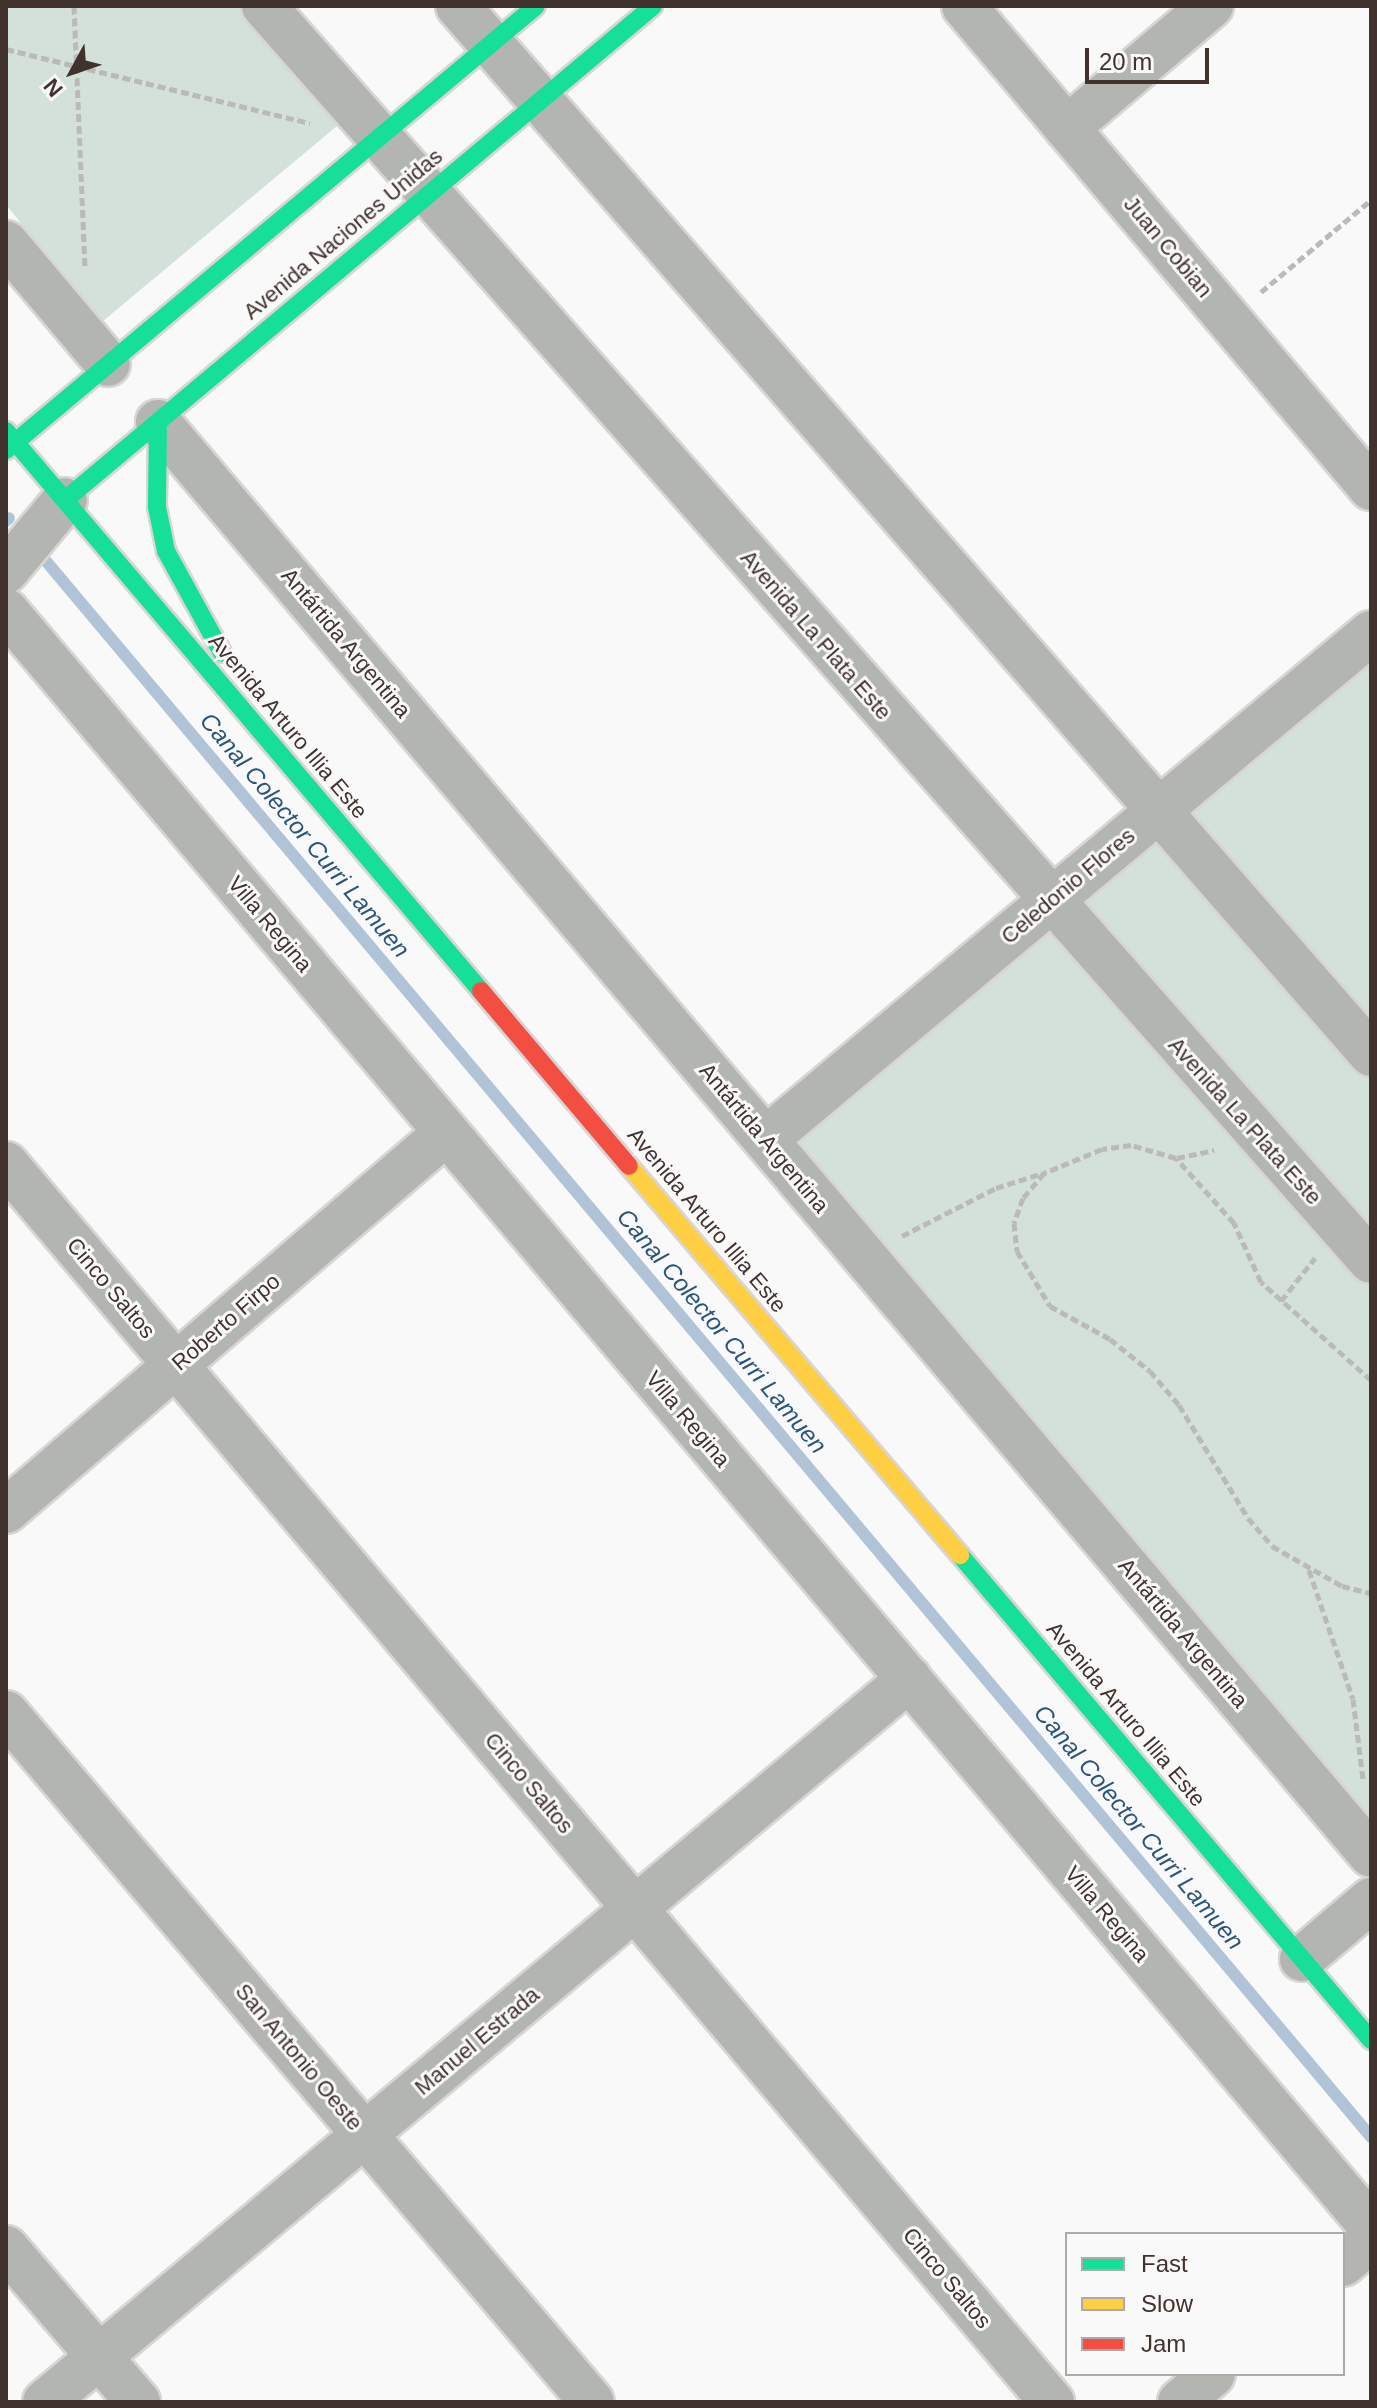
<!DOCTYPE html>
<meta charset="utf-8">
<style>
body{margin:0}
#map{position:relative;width:1377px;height:2408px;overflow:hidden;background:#f9f9f9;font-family:Helvetica,sans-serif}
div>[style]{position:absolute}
.green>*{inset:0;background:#d4e1da}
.stream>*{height:12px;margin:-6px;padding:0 6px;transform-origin:6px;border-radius:6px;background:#b0c3d7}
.path>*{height:5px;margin-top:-2.5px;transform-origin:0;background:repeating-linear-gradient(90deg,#babab8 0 8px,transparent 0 12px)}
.roads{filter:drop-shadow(2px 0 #d8d5d4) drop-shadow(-2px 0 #d8d5d4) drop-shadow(0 2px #d8d5d4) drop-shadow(0 -2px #d8d5d4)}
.street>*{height:44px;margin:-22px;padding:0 22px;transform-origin:22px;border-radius:22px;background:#b3b5b0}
.fast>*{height:18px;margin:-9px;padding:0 9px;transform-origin:9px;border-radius:9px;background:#16e098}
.slow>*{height:18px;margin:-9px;padding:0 9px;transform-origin:9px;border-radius:9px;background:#ffcf43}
.jam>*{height:18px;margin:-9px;padding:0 9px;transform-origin:9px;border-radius:9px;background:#f24e42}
span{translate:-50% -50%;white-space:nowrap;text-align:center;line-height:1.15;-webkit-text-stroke:6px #f9f9f9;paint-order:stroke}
.street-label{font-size:22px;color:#41322d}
.water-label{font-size:24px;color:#29547c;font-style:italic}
.frame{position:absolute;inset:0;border:8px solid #41322d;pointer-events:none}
.legend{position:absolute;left:1065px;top:2232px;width:280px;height:144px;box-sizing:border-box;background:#f9f9f9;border:2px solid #afa9a7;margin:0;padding:10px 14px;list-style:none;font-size:24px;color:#41322d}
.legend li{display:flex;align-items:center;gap:16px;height:40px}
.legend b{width:40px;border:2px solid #afa9a7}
.north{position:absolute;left:32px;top:32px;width:80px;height:80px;-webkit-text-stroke:6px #f9f9f9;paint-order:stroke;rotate:230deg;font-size:22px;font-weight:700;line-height:32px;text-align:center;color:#41322d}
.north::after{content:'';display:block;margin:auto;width:28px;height:36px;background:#41322d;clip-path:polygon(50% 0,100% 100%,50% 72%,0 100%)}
.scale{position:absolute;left:1085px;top:48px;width:124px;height:36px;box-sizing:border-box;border:4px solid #41322d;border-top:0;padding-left:10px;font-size:24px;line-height:28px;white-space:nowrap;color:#41322d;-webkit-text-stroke:6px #f9f9f9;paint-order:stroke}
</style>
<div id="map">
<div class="green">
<div style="clip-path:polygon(6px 6px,246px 6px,343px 121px,103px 321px,6px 205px)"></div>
<div style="clip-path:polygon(1371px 655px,1371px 1824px,795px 1138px)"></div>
</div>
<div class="stream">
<div style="left:6px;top:521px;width:4px;rotate:-45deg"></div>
<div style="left:40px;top:554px;width:2068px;rotate:49.94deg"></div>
</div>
<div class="path">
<div style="left:74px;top:6px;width:262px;rotate:87.6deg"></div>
<div style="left:6px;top:49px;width:313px;rotate:13.7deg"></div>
<div style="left:1261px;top:292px;width:143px;rotate:-39.9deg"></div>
<div style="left:1177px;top:1158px;width:38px;rotate:-12deg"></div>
<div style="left:902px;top:1236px;width:106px;rotate:-27.1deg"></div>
<div style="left:996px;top:1188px;width:49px;rotate:-17.7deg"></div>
<div style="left:1281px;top:1301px;width:55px;rotate:-51.7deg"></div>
<div style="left:1371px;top:1380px;width:147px;rotate:-138.3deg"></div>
<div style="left:1261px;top:1282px;width:65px;rotate:-114.6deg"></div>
<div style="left:1234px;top:1223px;width:87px;rotate:-131.7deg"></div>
<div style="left:1176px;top:1158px;width:47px;rotate:-163.9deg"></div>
<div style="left:1131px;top:1145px;width:29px;rotate:172deg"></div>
<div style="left:1102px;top:1149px;width:63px;rotate:157.5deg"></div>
<div style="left:1044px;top:1173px;width:33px;rotate:130deg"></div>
<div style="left:1023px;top:1198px;width:27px;rotate:110deg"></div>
<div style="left:1014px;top:1223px;width:28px;rotate:84deg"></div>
<div style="left:1017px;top:1251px;width:64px;rotate:59deg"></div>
<div style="left:1050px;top:1306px;width:68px;rotate:28.8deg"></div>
<div style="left:1110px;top:1339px;width:51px;rotate:38.7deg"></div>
<div style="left:1150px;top:1371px;width:45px;rotate:49.5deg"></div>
<div style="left:1179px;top:1405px;width:132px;rotate:58.6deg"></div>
<div style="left:1248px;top:1518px;width:37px;rotate:49deg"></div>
<div style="left:1272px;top:1546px;width:81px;rotate:29.7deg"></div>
<div style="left:1342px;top:1586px;width:30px;rotate:14deg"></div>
<div style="left:1309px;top:1570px;width:136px;rotate:71.2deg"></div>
<div style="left:1353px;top:1699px;width:81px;rotate:82.9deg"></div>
</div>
<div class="roads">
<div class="street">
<div style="left:264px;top:6px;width:1673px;rotate:48.59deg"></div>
<div style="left:458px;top:6px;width:1390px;rotate:48.94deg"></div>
<div style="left:964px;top:6px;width:631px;rotate:49.82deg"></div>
<div style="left:1067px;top:128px;width:189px;rotate:-40.3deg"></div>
<div style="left:6px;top:243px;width:158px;rotate:49.9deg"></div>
<div style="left:158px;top:422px;width:1877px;rotate:49.75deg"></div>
<div style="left:6px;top:571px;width:92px;rotate:-50.3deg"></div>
<div style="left:6px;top:611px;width:2115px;rotate:49.8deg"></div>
<div style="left:766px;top:1139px;width:789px;rotate:-39.91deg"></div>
<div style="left:6px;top:1164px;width:1621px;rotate:49.81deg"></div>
<div style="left:6px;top:1511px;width:580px;rotate:-40.67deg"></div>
<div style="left:6px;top:1713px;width:904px;rotate:49.62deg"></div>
<div style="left:1302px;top:1959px;width:91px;rotate:-40.5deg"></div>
<div style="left:6px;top:2248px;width:203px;rotate:49.4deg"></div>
<div style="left:1343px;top:2264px;width:37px;rotate:-41deg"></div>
<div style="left:45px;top:2402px;width:1127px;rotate:-39.92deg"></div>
<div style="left:1180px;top:2402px;width:43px;rotate:-40.3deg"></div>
</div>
<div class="fast">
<div style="left:158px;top:422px;width:85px;rotate:90.7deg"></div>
<div style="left:157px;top:507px;width:45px;rotate:78.4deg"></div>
<div style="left:166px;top:551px;width:116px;rotate:61.2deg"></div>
<div style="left:6px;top:431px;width:734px;rotate:49.69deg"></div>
<div style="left:6px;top:450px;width:691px;rotate:-39.95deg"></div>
<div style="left:65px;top:500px;width:768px;rotate:-40.03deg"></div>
<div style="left:960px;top:1555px;width:636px;rotate:49.72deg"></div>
</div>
<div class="slow">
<div style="left:629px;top:1166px;width:511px;rotate:49.61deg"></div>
</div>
<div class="jam">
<div style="left:481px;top:991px;width:229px;rotate:49.8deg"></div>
</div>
</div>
<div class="street-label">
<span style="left:343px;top:234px;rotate:-40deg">Avenida Naciones Unidas</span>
<span style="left:1168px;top:247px;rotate:50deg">Juan Cobian</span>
<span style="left:816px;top:635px;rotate:49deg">Avenida La Plata Este</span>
<span style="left:346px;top:643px;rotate:50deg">Antártida Argentina</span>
<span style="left:288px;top:726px;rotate:50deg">Avenida Arturo Illia Este</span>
<span style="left:1068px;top:886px;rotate:-40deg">Celedonio Flores</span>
<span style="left:270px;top:924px;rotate:50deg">Villa Regina</span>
<span style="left:1245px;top:1121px;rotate:48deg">Avenida La Plata Este</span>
<span style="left:764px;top:1138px;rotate:50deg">Antártida Argentina</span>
<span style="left:707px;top:1220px;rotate:50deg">Avenida Arturo Illia Este</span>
<span style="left:111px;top:1288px;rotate:50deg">Cinco Saltos</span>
<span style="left:226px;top:1322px;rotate:-41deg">Roberto Firpo</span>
<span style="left:688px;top:1419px;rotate:50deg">Villa Regina</span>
<span style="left:1183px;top:1633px;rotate:50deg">Antártida Argentina</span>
<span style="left:1126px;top:1714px;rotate:50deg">Avenida Arturo Illia Este</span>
<span style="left:529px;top:1783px;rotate:50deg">Cinco Saltos</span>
<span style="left:1107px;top:1914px;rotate:50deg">Villa Regina</span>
<span style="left:477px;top:2041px;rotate:-40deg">Manuel Estrada</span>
<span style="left:299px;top:2057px;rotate:50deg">San Antonio Oeste</span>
<span style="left:947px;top:2278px;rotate:50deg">Cinco Saltos</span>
</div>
<div class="water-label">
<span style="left:305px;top:835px;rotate:50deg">Canal Colector Curri Lamuen</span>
<span style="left:722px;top:1331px;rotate:50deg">Canal Colector Curri Lamuen</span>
<span style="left:1139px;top:1827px;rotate:50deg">Canal Colector Curri Lamuen</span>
</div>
<div class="frame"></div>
<ul class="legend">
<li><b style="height:10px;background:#16e098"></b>Fast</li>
<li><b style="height:10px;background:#ffcf43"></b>Slow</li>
<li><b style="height:10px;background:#f24e42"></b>Jam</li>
</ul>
<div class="north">N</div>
<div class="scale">20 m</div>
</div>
